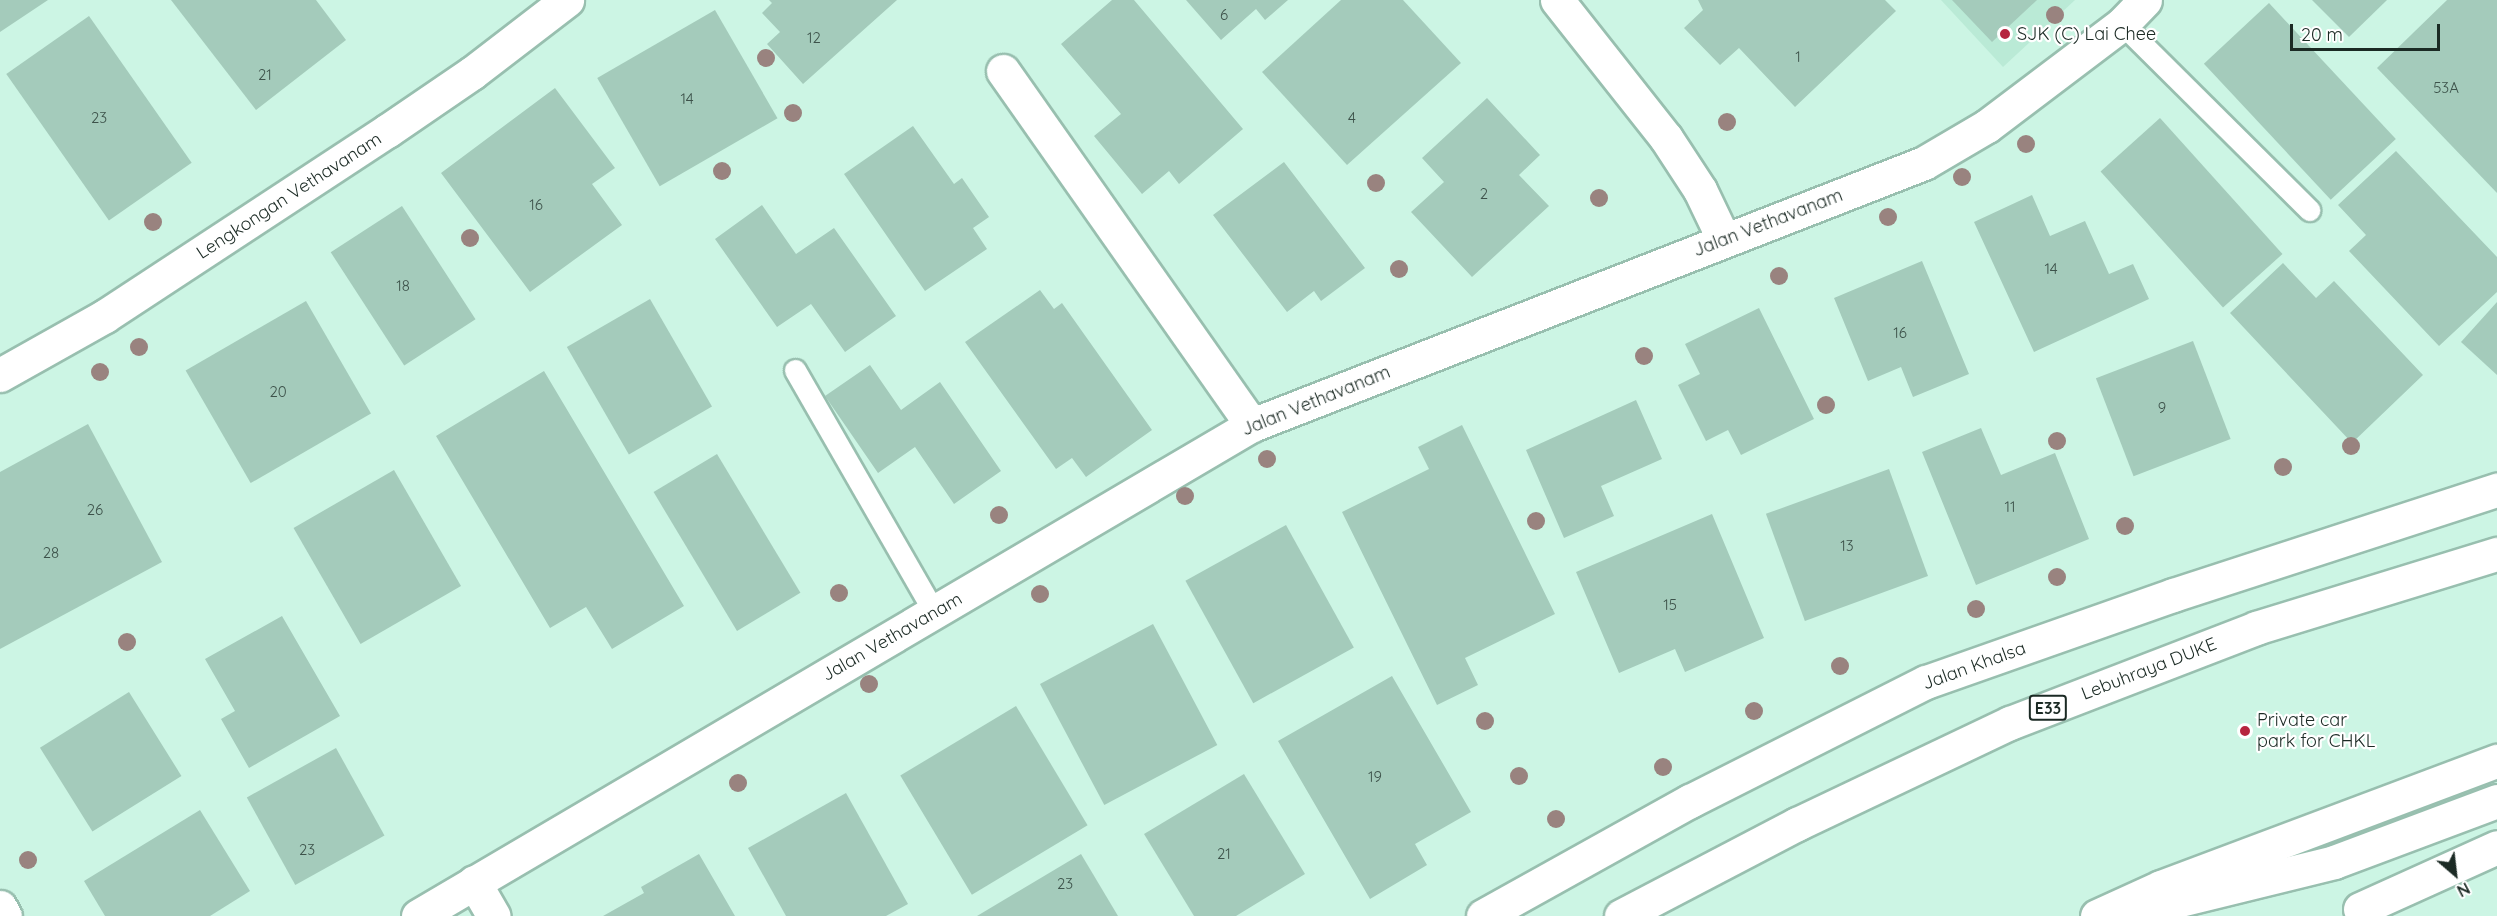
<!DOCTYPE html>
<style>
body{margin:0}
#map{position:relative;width:2497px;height:916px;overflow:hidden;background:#ccf5e4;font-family:Quicksand,sans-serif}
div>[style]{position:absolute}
.built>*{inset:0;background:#baead6}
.building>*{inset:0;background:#a4cbbb;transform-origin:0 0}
.roads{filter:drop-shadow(2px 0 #98bfaf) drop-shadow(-2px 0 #98bfaf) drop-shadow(0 2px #98bfaf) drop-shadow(0 -2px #98bfaf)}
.service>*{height:21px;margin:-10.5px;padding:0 10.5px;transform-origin:10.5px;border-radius:10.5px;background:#fff}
.minor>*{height:33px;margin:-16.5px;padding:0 16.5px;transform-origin:16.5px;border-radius:16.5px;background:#fff}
.motorway>*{height:33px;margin:-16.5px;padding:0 16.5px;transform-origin:16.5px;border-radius:16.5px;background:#fff}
.trees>*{width:18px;height:18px;margin:-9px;border-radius:50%;background:#99837f}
.dots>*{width:16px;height:16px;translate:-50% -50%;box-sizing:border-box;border:3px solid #fff;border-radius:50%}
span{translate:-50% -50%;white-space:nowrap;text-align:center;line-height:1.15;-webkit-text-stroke:4.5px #fff;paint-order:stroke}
.number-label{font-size:15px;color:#3d524a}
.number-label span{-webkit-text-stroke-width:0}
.shield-label span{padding:2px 4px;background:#fff;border:2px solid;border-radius:4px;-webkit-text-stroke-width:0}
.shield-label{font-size:16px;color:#1b2a24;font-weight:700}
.poi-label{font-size:18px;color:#1b2a24}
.left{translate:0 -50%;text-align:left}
.street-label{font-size:18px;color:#1b2a24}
.north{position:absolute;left:2425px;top:844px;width:60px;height:60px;-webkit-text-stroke:4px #fff;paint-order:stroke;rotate:152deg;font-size:16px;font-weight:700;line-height:24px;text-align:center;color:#1b2a24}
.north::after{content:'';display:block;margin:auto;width:21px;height:27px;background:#1b2a24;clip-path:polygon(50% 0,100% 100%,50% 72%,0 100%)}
.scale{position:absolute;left:2290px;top:24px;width:150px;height:27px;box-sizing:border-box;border:3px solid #1b2a24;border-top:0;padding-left:8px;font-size:18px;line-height:21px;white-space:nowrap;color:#1b2a24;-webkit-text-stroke:4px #fff;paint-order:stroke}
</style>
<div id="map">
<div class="built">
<div style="clip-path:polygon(1941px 0,2075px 0,2003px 67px)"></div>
</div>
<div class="building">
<div style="clip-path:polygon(0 0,48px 0,0 32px)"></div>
<div style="clip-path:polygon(171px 0,316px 0,346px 40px,256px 110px)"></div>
<div style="clip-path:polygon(769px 0,897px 0,803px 84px,767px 44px,780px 32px,762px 13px,772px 3px)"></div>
<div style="clip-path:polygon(1112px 0,1134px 0,1243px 129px,1179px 184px,1169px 171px,1142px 194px,1094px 136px,1121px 114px,1061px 44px)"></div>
<div style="clip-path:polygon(1186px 0,1288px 0,1265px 20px,1256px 9px,1221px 40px)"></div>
<div style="clip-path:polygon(1341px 0,1403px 0,1461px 63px,1347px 165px,1262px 72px)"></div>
<div style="clip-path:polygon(1698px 0,1885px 0,1896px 11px,1795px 107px,1739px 48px,1720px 65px,1684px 28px,1703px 10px)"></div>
<div style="clip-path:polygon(1952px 0,2037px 0,1992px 42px)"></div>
<div style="clip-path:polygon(2312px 0,2387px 0,2349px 37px)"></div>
<div style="clip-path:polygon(2447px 0,2497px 0,2497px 193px,2377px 68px)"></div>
<div style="left:2269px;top:3px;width:186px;height:89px;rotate:47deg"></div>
<div style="left:715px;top:10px;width:125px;height:136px;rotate:60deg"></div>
<div style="left:89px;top:16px;width:179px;height:101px;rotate:55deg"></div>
<div style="clip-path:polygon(555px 88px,615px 168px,592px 184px,622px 225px,530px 292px,441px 173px)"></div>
<div style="clip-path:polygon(1487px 98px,1540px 155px,1519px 175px,1549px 206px,1472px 277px,1411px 212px,1444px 182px,1422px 158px)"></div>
<div style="left:2160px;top:118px;width:183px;height:80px;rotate:48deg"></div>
<div style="clip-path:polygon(913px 126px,954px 184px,962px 178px,989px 217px,973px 228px,987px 249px,925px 291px,844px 174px)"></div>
<div style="clip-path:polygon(2396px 151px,2497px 257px,2497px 292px,2439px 346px,2349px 251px,2366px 235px,2338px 205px)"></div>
<div style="clip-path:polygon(1284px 162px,1365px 268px,1321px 301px,1314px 291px,1287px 312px,1213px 215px)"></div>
<div style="clip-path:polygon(2032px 195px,2050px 236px,2085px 221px,2109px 274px,2133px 264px,2149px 299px,2034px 352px,1974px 222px)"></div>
<div style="clip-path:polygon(762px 205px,796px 254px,834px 228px,896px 316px,845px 352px,811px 304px,777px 327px,715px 239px)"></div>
<div style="left:402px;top:206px;width:135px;height:85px;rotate:57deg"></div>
<div style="clip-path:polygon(1922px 261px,1969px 374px,1913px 397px,1901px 367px,1868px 381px,1834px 298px)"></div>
<div style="clip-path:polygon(2283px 263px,2316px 298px,2334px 281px,2423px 375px,2352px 443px,2230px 313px)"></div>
<div style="clip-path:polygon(1040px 290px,1054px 309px,1062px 303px,1152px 430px,1086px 477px,1072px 458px,1056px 469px,965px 342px)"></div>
<div style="left:650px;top:299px;width:124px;height:96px;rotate:60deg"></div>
<div style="left:306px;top:301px;width:130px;height:139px;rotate:60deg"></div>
<div style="clip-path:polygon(2497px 302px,2497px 375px,2461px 342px)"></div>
<div style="clip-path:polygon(1759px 308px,1814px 419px,1741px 455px,1728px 430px,1706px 441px,1678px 385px,1700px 374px,1685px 344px)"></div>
<div style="left:2193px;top:341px;width:105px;height:104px;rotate:69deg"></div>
<div style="clip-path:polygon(870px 365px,901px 410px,940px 382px,1001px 471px,954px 504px,915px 447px,878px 473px,825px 396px)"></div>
<div style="clip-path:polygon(544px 371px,684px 606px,612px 649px,586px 607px,550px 628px,436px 436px)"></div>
<div style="clip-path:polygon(1636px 400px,1662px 459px,1601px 486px,1614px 516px,1564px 538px,1526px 450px)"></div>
<div style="clip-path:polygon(88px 424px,162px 562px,0 649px,0 472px)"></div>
<div style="clip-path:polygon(1462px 425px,1555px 614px,1465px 658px,1478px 685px,1437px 705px,1342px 512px,1429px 469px,1418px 447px)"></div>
<div style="clip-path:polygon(1981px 428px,2001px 475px,2055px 453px,2089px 539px,1976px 585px,1922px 452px)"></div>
<div style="left:717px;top:454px;width:162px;height:74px;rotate:59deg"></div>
<div style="left:1889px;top:469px;width:114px;height:131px;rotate:70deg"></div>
<div style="left:394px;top:470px;width:134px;height:116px;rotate:60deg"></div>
<div style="clip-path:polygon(1712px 514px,1764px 638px,1685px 672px,1675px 649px,1619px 673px,1576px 572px)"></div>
<div style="left:1286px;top:525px;width:140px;height:115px;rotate:61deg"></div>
<div style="clip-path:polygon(282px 616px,340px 716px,249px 768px,221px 719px,235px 711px,205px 659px)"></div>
<div style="left:1153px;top:624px;width:137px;height:128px;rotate:62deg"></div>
<div style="clip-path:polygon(1392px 676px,1471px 812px,1415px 844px,1427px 865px,1370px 899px,1278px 741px)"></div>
<div style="left:129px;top:692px;width:99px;height:105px;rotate:58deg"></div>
<div style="left:1016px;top:706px;width:139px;height:135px;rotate:59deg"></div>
<div style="left:336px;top:748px;width:100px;height:102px;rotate:61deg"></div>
<div style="clip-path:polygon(1244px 774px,1305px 874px,1236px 916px,1194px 916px,1144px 834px)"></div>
<div style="clip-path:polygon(846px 793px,908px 904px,886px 916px,786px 916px,748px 848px)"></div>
<div style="clip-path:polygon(200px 810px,250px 891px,210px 916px,105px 916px,84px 881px)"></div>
<div style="clip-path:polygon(699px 854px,735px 916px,603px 916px,644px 893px,641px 887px)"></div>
<div style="clip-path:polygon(1081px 854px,1118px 916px,977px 916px)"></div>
</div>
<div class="roads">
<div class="service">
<div style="left:2122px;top:24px;width:264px;rotate:44.8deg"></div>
<div style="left:795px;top:370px;width:279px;rotate:60.1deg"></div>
</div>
<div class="minor">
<div style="left:1557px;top:0;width:176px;rotate:51.7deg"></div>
<div style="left:1666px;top:138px;width:62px;rotate:56.8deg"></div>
<div style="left:1700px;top:190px;width:55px;rotate:64.4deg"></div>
<div style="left:1003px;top:71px;width:433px;rotate:54.9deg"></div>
<div style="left:0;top:375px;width:120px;rotate:-29.3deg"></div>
<div style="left:105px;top:316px;width:337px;rotate:-33.3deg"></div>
<div style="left:387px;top:131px;width:103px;rotate:-34.3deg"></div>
<div style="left:472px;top:73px;width:120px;rotate:-37.5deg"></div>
<div style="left:474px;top:882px;width:39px;rotate:60deg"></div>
<div style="left:0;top:907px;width:10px;rotate:61deg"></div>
<div style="left:2360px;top:909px;width:150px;rotate:-24.3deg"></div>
<div style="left:2123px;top:914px;width:217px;rotate:-13.8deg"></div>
<div style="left:2334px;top:862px;width:174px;rotate:-20.5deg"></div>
<div style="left:418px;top:916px;width:968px;rotate:-30.49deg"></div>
<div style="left:1252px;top:425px;width:721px;rotate:-21.3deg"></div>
<div style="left:1924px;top:163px;width:73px;rotate:-30.4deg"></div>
<div style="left:1987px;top:126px;width:169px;rotate:-37.1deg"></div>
<div style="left:2122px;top:24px;width:33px;rotate:-46deg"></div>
<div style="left:1483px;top:916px;width:237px;rotate:-29.1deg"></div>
<div style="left:1690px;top:801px;width:264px;rotate:-26.8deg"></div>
<div style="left:1926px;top:682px;width:262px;rotate:-19.4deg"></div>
<div style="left:2173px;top:595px;width:341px;rotate:-18deg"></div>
</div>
<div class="motorway">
<div style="left:1621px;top:916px;width:199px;rotate:-27.6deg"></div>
<div style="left:1797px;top:824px;width:236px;rotate:-25.4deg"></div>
<div style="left:2010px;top:723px;width:264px;rotate:-21.1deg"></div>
<div style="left:2256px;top:628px;width:252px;rotate:-17.1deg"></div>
<div style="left:2097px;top:916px;width:70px;rotate:-24.4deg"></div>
<div style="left:2161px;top:887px;width:359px;rotate:-20.6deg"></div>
</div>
</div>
<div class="trees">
<div style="left:2055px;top:15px"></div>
<div style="left:766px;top:58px"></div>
<div style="left:793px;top:113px"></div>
<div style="left:1727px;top:122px"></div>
<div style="left:2026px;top:144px"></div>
<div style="left:722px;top:171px"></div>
<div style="left:1962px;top:177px"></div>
<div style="left:1376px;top:183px"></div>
<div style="left:1599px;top:198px"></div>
<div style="left:1888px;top:217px"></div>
<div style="left:153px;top:222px"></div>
<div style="left:470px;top:238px"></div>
<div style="left:1399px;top:269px"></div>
<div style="left:1779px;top:276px"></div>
<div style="left:139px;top:347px"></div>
<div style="left:1644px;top:356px"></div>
<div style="left:100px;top:372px"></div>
<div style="left:1826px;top:405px"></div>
<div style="left:2057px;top:441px"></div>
<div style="left:2351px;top:446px"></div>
<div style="left:1267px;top:459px"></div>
<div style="left:2283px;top:467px"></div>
<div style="left:1185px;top:496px"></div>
<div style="left:999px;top:515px"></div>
<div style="left:1536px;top:521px"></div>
<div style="left:2125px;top:526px"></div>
<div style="left:2057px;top:577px"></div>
<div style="left:839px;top:593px"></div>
<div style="left:1040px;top:594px"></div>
<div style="left:1976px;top:609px"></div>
<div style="left:127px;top:642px"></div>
<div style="left:1840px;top:666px"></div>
<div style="left:869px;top:684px"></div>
<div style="left:1754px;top:711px"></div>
<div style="left:1485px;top:721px"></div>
<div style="left:1663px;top:767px"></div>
<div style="left:1519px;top:776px"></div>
<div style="left:738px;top:783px"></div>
<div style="left:1556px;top:819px"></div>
<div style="left:28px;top:860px"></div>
</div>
<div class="dots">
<div style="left:2005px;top:34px;background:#b6243e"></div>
<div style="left:2245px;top:731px;background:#b6243e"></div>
</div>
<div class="number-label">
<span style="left:1224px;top:15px">6</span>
<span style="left:814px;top:38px">12</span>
<span style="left:1798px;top:57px">1</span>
<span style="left:265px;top:75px">21</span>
<span style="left:2446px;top:88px">53A</span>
<span style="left:687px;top:99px">14</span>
<span style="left:99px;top:118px">23</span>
<span style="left:1352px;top:118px">4</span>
<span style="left:1484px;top:194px">2</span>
<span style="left:536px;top:205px">16</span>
<span style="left:2051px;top:269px">14</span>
<span style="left:403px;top:286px">18</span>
<span style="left:1900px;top:333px">16</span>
<span style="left:278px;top:392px">20</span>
<span style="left:2162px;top:408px">9</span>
<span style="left:2010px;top:507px">11</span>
<span style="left:95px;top:510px">26</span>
<span style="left:1847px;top:546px">13</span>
<span style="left:51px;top:553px">28</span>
<span style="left:1670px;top:605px">15</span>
<span style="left:1375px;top:777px">19</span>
<span style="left:307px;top:850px">23</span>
<span style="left:1224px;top:854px">21</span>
<span style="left:1065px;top:884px">23</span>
</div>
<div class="shield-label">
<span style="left:2048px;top:708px">E33</span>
</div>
<div class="poi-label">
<span class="left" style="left:2017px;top:34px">SJK (C) Lai Chee</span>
<span class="left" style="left:2257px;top:731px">Private car<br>park for CHKL</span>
</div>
<div class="street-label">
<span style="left:289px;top:196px;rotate:-33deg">Lengkongan Vethavanam</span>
<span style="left:1768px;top:223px;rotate:-21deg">Jalan Vethavanam</span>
<span style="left:1316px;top:401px;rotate:-22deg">Jalan Vethavanam</span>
<span style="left:892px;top:637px;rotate:-30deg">Jalan Vethavanam</span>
<span style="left:1974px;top:666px;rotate:-20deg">Jalan Khalsa</span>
<span style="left:2149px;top:669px;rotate:-21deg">Lebuhraya DUKE</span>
</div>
<div class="north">N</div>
<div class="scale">20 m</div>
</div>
